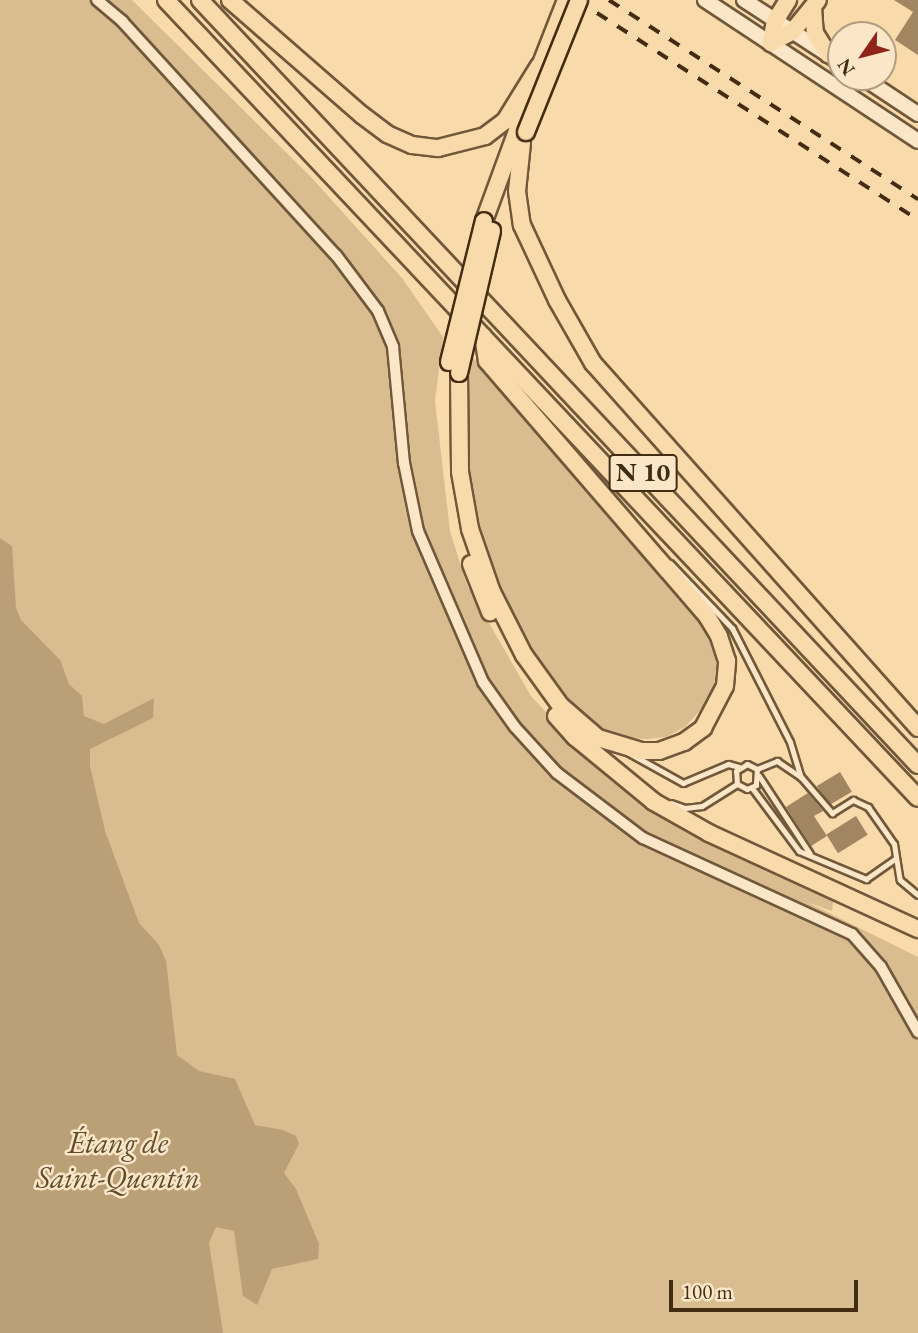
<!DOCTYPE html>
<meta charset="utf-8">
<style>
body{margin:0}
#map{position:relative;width:918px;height:1333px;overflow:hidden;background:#f9daab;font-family:"EB Garamond",serif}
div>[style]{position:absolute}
.green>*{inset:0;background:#dabc91}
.water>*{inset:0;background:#bb9f77}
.building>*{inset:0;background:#a28662;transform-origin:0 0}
.roads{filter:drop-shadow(2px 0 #715839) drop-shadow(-2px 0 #715839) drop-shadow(0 2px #715839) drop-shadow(0 -2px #715839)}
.service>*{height:5px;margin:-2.5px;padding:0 2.5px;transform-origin:2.5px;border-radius:2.5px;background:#fbe7c8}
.minor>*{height:10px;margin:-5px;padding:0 5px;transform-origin:5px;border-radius:5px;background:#fbe7c8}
.secondary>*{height:14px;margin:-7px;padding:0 7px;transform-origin:7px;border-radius:7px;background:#fbe7c8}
.primary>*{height:16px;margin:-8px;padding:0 8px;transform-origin:8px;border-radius:8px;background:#f9daab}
.rail>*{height:3.5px;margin-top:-1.75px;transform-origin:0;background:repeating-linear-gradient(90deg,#442c13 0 12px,transparent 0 24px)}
.bridges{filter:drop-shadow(2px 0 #442c13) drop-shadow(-2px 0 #442c13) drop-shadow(0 2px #442c13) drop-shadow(0 -2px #442c13)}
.primary-bridge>*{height:16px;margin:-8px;padding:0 8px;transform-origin:8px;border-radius:8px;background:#f9daab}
span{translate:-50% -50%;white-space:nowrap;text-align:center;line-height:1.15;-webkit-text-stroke:5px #fbe7c8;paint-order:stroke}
.shield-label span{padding:2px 5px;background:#fbe7c8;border:2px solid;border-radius:5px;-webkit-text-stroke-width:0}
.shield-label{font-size:26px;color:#442c13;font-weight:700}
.water-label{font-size:30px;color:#62492c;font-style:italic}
.north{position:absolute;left:827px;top:21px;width:70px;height:70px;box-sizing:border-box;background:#fbe7c8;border:2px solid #b29c80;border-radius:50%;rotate:235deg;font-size:19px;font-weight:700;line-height:28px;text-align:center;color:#442c13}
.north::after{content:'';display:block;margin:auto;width:24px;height:32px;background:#8f2418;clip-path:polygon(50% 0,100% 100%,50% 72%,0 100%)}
.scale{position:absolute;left:669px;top:1280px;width:189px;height:32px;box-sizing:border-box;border:4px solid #442c13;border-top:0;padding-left:9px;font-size:21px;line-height:24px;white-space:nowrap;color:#442c13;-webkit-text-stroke:5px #fbe7c8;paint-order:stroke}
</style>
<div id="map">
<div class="green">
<div style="clip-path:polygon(0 0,132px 0,311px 177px,402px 278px,443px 337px,435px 401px,450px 531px,467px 585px,531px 696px,583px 752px,655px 814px,702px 841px,834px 896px,832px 911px,807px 902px,918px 957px,918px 1333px,0 1333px)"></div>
<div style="clip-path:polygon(468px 352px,696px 612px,713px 642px,717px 670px,711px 698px,685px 727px,666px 737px,647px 739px,618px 738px,588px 725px,536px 667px,483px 560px,460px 434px)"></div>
</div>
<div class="water">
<div style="clip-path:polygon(0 538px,12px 546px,16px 608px,21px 620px,60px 660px,69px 684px,82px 696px,84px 716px,104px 724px,154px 698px,153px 718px,90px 749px,90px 766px,105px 831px,139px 923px,159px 945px,166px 961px,177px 1055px,199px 1071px,235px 1079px,255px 1125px,283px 1130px,296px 1136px,299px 1144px,284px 1173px,296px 1189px,319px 1244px,318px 1259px,272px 1269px,257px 1305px,243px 1296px,234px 1231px,216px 1227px,209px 1243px,223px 1333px,0 1333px)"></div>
</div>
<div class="building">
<div style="clip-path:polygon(894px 0,918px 0,918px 55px,895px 40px,913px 12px)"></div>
<div style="left:840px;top:772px;width:23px;height:27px;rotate:59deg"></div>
<div style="clip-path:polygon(808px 793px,823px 811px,814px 816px,827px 836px,811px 846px,786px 807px)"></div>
<div style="left:856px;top:816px;width:22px;height:35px;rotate:58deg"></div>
</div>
<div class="roads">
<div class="service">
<div style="left:670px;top:563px;width:90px;rotate:46.4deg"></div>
<div style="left:732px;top:628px;width:128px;rotate:63deg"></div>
<div style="left:790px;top:742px;width:37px;rotate:73deg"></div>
<div style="left:801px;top:777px;width:48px;rotate:49.3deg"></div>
<div style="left:832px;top:813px;width:25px;rotate:-32deg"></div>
<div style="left:853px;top:800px;width:17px;rotate:25deg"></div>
<div style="left:868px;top:807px;width:45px;rotate:54.9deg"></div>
<div style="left:894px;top:844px;width:36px;rotate:81deg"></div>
<div style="left:900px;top:880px;width:23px;rotate:40deg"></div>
<div style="left:629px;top:753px;width:62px;rotate:29.1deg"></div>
<div style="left:683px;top:783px;width:49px;rotate:-22.9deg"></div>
<div style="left:728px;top:764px;width:11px;rotate:15deg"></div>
<div style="left:757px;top:769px;width:16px;rotate:94deg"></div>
<div style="left:756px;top:785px;width:10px;rotate:156deg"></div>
<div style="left:747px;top:789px;width:11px;rotate:-153deg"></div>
<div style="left:737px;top:784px;width:13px;rotate:-94deg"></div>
<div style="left:736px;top:771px;width:13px;rotate:-32deg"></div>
<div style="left:747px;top:764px;width:11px;rotate:27deg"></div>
<div style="left:757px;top:769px;width:22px;rotate:-22deg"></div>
<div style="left:777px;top:761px;width:29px;rotate:34deg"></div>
<div style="left:759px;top:776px;width:93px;rotate:56.8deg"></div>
<div style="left:752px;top:788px;width:79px;rotate:53.3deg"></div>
<div style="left:799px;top:851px;width:73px;rotate:22.7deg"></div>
<div style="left:866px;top:879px;width:35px;rotate:-35deg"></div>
<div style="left:671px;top:803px;width:15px;rotate:20deg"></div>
<div style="left:685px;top:808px;width:17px;rotate:-7deg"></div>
<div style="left:702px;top:806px;width:41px;rotate:-32.2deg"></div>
</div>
<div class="minor">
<div style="left:97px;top:0;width:33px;rotate:40deg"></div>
<div style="left:122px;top:21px;width:317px;rotate:47.6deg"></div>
<div style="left:336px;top:255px;width:70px;rotate:53.1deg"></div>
<div style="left:378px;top:311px;width:39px;rotate:67deg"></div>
<div style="left:393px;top:347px;width:117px;rotate:84.6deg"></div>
<div style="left:404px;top:463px;width:69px;rotate:78.4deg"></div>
<div style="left:418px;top:531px;width:164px;rotate:66.7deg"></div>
<div style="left:483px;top:682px;width:55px;rotate:54.6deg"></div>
<div style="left:515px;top:727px;width:62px;rotate:47.6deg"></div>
<div style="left:557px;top:773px;width:108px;rotate:37.1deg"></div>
<div style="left:643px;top:838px;width:230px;rotate:24.7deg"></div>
<div style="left:852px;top:934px;width:44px;rotate:48.7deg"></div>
<div style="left:881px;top:967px;width:75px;rotate:60.4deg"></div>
</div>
<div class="secondary">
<div style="left:705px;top:0;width:255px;rotate:33.5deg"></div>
<div style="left:744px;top:0;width:116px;rotate:33deg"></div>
<div style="left:862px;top:77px;width:67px;rotate:33.5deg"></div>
</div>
<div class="primary">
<div style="left:166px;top:0;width:1096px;rotate:46.7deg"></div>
<div style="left:200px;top:0;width:1049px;rotate:46.82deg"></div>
<div style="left:230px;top:0;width:175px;rotate:41.1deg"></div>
<div style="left:362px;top:115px;width:31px;rotate:37deg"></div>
<div style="left:387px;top:134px;width:27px;rotate:24deg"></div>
<div style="left:412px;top:145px;width:26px;rotate:7deg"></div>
<div style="left:438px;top:148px;width:49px;rotate:-14.3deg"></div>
<div style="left:485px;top:136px;width:25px;rotate:-37deg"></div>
<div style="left:505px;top:121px;width:65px;rotate:-58.3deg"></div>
<div style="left:813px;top:7px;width:26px;rotate:86deg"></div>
<div style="left:815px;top:33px;width:25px;rotate:58deg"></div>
<div style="left:771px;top:43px;width:24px;rotate:-28deg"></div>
<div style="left:792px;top:32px;width:41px;rotate:-50.9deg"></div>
<div style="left:771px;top:43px;width:22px;rotate:-80deg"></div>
<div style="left:775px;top:21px;width:25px;rotate:-58deg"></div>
<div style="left:537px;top:74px;width:79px;rotate:-68.6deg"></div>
<div style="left:522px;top:143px;width:48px;rotate:95.9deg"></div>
<div style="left:517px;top:191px;width:34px;rotate:82deg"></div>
<div style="left:522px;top:225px;width:83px;rotate:65deg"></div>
<div style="left:557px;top:300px;width:73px;rotate:60.3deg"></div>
<div style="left:593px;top:363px;width:489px;rotate:48.3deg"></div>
<div style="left:484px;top:221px;width:134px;rotate:-69.9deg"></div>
<div style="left:459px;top:373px;width:99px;rotate:89.4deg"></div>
<div style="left:460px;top:472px;width:58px;rotate:80deg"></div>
<div style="left:470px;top:529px;width:67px;rotate:70.8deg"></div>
<div style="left:492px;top:592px;width:71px;rotate:63.1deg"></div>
<div style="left:524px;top:655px;width:62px;rotate:54.2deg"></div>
<div style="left:560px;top:705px;width:50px;rotate:41deg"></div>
<div style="left:598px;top:738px;width:45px;rotate:16.8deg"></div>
<div style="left:641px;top:751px;width:18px"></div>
<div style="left:659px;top:751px;width:27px;rotate:-20deg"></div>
<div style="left:684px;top:742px;width:24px;rotate:-36deg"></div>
<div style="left:703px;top:728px;width:47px;rotate:-62.4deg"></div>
<div style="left:725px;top:686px;width:25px;rotate:-85deg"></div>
<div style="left:727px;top:661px;width:26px;rotate:-108deg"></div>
<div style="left:719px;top:636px;width:23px;rotate:-121deg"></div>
<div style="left:707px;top:616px;width:337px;rotate:-130.8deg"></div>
<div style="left:487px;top:361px;width:25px;rotate:-99deg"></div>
<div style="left:471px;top:564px;width:52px;rotate:68.4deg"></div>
<div style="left:556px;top:716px;width:28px;rotate:48deg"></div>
<div style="left:575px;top:737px;width:102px;rotate:39.4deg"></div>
<div style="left:654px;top:802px;width:63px;rotate:29.4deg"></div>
<div style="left:709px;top:833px;width:230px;rotate:24.7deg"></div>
</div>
</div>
<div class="rail">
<div style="left:577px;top:0;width:406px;rotate:32.8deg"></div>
<div style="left:609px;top:0;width:368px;rotate:32.8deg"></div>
</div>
<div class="bridges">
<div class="primary-bridge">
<div style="left:526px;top:132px;width:142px;rotate:-68.1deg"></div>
<div style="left:449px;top:362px;width:145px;rotate:-76.1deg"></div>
<div style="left:459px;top:373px;width:146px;rotate:-76.9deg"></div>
</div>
</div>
<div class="shield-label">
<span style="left:643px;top:473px">N 10</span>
</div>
<div class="water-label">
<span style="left:118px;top:1160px">Étang de<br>Saint-Quentin</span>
</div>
<div class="north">N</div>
<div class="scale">100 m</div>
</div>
